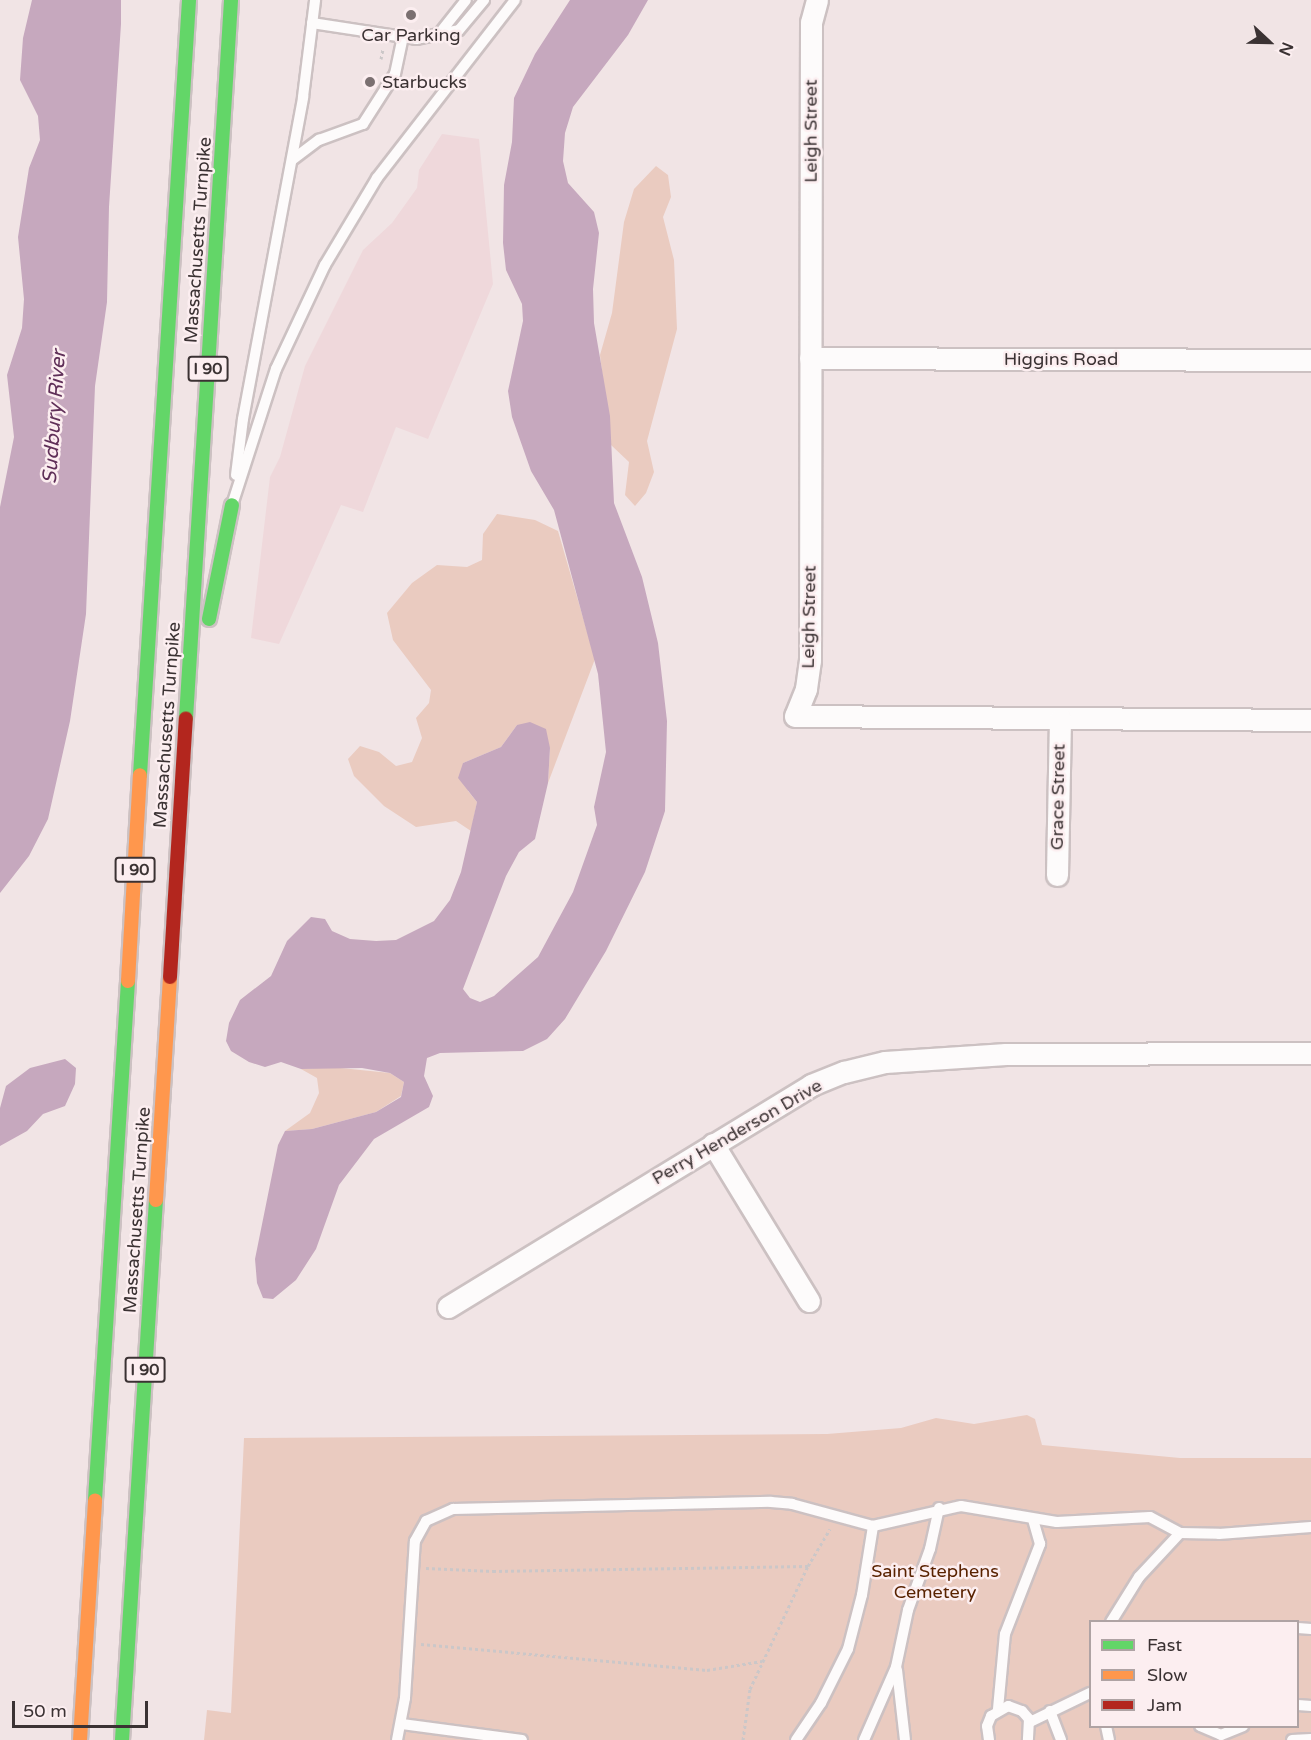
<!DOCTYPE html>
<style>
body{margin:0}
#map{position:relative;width:1311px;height:1740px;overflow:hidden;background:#f1e4e5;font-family:"Varela Round",sans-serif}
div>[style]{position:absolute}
.built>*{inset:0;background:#efd8db}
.green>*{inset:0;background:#eacbc0}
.water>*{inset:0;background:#c6a8be}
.path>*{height:3px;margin-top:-1.5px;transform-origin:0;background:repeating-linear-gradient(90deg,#cbc7c8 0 3px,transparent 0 6px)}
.roads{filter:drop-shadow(2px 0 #ccc1c2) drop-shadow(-2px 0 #ccc1c2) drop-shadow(0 2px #ccc1c2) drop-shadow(0 -2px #ccc1c2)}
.lane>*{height:10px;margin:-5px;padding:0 5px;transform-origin:5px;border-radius:5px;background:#fdfbfb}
.street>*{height:21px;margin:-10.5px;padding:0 10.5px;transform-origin:10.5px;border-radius:10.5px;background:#fdfbfb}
.fast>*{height:14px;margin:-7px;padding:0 7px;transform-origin:7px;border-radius:7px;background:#63d668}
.slow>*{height:14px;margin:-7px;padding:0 7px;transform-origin:7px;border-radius:7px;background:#ff974d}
.jam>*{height:14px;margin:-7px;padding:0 7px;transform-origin:7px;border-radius:7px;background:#b3261e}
.dots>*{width:16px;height:16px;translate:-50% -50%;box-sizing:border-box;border:3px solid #fceef0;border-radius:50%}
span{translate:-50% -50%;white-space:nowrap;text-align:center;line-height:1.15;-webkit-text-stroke:5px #fceef0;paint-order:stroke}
.shield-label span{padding:2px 4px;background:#fceef0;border:2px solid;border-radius:4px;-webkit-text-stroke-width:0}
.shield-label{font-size:16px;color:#3b3233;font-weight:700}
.poi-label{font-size:18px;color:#3b3233}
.left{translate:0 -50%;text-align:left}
.street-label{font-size:18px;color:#3b3233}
.park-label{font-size:18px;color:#592200}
.water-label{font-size:20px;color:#5f2f58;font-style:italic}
.legend{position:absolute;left:1089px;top:1620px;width:210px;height:108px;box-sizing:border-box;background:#fceef0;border:2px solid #afa3a4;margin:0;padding:8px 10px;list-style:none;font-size:18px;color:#3b3233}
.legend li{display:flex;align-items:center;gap:12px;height:30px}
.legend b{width:30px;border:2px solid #afa3a4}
.north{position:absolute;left:1239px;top:12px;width:60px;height:60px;-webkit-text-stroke:4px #fceef0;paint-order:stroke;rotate:112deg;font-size:16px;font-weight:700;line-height:24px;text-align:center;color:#3b3233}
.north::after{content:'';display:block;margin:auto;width:21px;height:27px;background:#3b3233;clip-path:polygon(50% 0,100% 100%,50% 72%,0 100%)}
.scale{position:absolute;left:12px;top:1701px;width:136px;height:27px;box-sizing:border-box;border:3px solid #3b3233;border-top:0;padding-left:8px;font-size:18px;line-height:21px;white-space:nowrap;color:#3b3233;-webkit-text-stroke:4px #fceef0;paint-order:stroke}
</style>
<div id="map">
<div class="built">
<div style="clip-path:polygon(442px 134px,479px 139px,493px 284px,428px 439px,396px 427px,363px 512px,341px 505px,279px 644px,251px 638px,270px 477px,280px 457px,305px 366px,363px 250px,392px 223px,417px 188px,419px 170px)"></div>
</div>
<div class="green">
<div style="clip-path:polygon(656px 166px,668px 175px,671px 197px,663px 217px,674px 260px,677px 329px,647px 441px,654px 472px,646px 493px,635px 506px,625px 495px,629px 462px,611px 445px,600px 355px,612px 313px,624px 222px,634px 189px)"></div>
<div style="clip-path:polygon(497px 514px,535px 520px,558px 531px,595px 659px,548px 783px,550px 748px,517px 725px,501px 747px,463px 763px,468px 791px,477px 802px,471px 831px,456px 821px,416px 827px,384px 806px,354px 776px,348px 759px,360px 746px,379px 752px,396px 766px,412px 762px,422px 738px,416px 718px,429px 703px,431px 690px,393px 640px,387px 613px,412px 583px,437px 565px,467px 567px,482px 560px,483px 534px)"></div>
<div style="clip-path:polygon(331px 1067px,390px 1073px,404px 1082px,401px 1096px,376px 1112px,312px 1129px,285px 1131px,310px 1113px,319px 1093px,317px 1078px,301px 1069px)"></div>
<div style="clip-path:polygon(evenodd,1027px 1415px,1035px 1419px,1042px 1445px,1180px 1458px,1311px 1458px,1311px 1740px,204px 1740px,207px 1710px,231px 1713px,244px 1438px,827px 1434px,901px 1428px,936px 1418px,974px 1424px,1027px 1415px,1090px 1622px,1298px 1622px,1298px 1726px,1090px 1726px,1090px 1622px)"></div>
</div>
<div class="water">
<div style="clip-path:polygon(32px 0,121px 0,121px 24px,109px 207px,107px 302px,95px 386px,86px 614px,70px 721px,48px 819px,29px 856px,0 893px,0 507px,14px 437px,7px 375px,22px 328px,24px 299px,18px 237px,29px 168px,40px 140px,38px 116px,20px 80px,23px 38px)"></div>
<div style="clip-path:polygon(570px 0,648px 0,628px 35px,573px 107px,565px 133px,563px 161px,568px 183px,594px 212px,599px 233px,593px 289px,594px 323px,610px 416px,614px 503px,642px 577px,658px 643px,667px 721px,665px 811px,645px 872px,606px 951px,565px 1019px,547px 1039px,523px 1051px,440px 1053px,427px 1058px,424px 1076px,433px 1096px,429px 1107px,374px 1139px,339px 1185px,316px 1249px,296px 1280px,273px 1299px,263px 1298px,257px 1283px,255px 1259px,278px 1145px,285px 1131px,312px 1129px,376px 1112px,401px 1097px,404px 1082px,390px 1073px,362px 1068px,301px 1069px,281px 1062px,265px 1067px,249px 1062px,231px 1051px,226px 1041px,229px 1023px,240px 1000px,271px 976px,287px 941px,311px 917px,325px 919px,332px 931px,350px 939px,376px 941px,396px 940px,434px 921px,450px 900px,461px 872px,477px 802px,458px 778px,463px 763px,501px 747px,517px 725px,530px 722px,546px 729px,550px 748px,548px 783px,535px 839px,519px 852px,506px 876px,463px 989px,470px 998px,480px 1002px,494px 996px,538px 957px,573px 892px,597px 825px,594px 807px,606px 752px,598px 674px,554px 510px,531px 471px,512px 417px,508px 391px,523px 321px,522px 304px,506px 270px,503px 243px,504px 185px,512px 142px,514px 98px,535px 54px)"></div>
<div style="clip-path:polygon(65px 1059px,76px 1068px,75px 1084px,65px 1106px,43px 1114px,27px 1131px,0 1146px,0 1108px,6px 1086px,30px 1068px)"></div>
</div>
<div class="path">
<div style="left:381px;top:59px;width:10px;rotate:-79deg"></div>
<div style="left:426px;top:1568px;width:67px;rotate:2.6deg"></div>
<div style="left:493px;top:1571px;width:315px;rotate:-0.9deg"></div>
<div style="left:421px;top:1644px;width:287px;rotate:5.2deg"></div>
<div style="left:707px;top:1670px;width:56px;rotate:-9.3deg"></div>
<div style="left:743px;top:1740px;width:51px;rotate:-82.2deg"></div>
<div style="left:750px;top:1689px;width:136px;rotate:-64.8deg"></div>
<div style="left:808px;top:1566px;width:43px;rotate:-59.3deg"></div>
</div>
<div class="roads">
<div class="lane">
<div style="left:312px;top:23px;width:105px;rotate:8.7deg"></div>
<div style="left:416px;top:39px;width:24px;rotate:-12deg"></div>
<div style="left:439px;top:34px;width:43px;rotate:-51.5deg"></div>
<div style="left:439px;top:34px;width:20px;rotate:-11deg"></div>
<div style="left:459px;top:30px;width:39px;rotate:-50deg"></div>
<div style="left:292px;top:160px;width:34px;rotate:-37deg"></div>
<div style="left:319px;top:140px;width:47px;rotate:-20deg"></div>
<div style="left:363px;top:124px;width:59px;rotate:-57.4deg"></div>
<div style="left:395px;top:74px;width:38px;rotate:-78deg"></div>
<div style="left:236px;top:475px;width:56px;rotate:-82.9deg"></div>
<div style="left:243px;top:419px;width:328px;rotate:-79.4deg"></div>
<div style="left:303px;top:97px;width:98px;rotate:-82.9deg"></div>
<div style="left:233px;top:502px;width:140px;rotate:-72.1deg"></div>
<div style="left:276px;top:369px;width:115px;rotate:-64.8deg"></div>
<div style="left:325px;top:265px;width:101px;rotate:-59.1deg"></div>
<div style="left:377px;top:178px;width:225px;rotate:-52.2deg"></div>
<div style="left:1111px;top:1622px;width:53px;rotate:-58.1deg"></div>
<div style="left:1139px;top:1577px;width:60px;rotate:-47deg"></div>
<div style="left:1298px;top:1628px;width:13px;rotate:4deg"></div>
<div style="left:897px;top:1670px;width:70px;rotate:83.5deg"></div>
<div style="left:1298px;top:1705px;width:13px;rotate:4deg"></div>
<div style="left:998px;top:1709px;width:75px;rotate:-84.7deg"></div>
<div style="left:1005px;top:1634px;width:97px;rotate:-68.7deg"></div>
<div style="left:1040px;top:1544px;width:25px;rotate:-106deg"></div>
<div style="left:1050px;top:1711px;width:31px;rotate:69deg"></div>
<div style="left:1030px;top:1722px;width:67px;rotate:-25.8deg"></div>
<div style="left:402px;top:1724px;width:121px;rotate:7.6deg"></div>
<div style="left:1106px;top:1726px;width:14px;rotate:78deg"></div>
<div style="left:1200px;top:1726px;width:23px;rotate:23deg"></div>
<div style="left:1221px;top:1735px;width:24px;rotate:-22deg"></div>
<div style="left:397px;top:1740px;width:43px;rotate:-79.2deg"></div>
<div style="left:405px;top:1698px;width:157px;rotate:-86.4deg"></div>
<div style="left:415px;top:1541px;width:23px;rotate:-61deg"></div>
<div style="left:426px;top:1521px;width:30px;rotate:-24deg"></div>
<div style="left:453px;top:1509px;width:318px;rotate:-1.3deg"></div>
<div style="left:771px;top:1502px;width:21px;rotate:5deg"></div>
<div style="left:792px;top:1504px;width:84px;rotate:15.2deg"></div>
<div style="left:873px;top:1526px;width:90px;rotate:-12.8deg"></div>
<div style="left:961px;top:1506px;width:97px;rotate:9.5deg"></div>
<div style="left:1057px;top:1522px;width:93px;rotate:-3.1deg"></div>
<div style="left:1150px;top:1517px;width:34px;rotate:28deg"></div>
<div style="left:1180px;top:1533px;width:39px;rotate:1deg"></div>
<div style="left:1219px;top:1534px;width:92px;rotate:-4.4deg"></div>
<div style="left:796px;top:1740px;width:45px;rotate:-56deg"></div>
<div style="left:821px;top:1703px;width:60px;rotate:-63.4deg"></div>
<div style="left:848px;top:1649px;width:56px;rotate:-75.5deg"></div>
<div style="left:862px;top:1595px;width:70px;rotate:-80.9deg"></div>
<div style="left:864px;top:1740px;width:80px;rotate:-66.3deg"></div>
<div style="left:896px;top:1667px;width:58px;rotate:-78.1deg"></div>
<div style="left:908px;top:1610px;width:65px;rotate:-70.2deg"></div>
<div style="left:930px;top:1549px;width:42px;rotate:-77.6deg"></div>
<div style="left:989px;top:1740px;width:14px;rotate:-98deg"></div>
<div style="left:987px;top:1726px;width:11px;rotate:-68deg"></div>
<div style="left:991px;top:1716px;width:20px;rotate:-30deg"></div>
<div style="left:1008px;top:1706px;width:15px;rotate:20deg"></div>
<div style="left:1022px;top:1711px;width:11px;rotate:49deg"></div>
<div style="left:1029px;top:1719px;width:21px;rotate:93deg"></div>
<div style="left:1292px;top:1740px;width:19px;rotate:-3deg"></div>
</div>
<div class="street">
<div style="left:817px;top:0;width:23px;rotate:105deg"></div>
<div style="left:811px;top:22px;width:638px;rotate:90.09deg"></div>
<div style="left:810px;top:660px;width:29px;rotate:98deg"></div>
<div style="left:806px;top:689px;width:29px;rotate:112deg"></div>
<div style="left:795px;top:716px;width:516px;rotate:0.44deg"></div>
<div style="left:810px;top:358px;width:501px;rotate:0.23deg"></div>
<div style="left:1057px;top:875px;width:156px;rotate:-88.9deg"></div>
<div style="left:713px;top:1144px;width:184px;rotate:58.6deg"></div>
<div style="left:448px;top:1307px;width:426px;rotate:-31.4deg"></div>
<div style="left:811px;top:1085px;width:35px;rotate:-22deg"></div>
<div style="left:844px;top:1072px;width:42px;rotate:-13.7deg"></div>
<div style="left:885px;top:1062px;width:121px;rotate:-3.8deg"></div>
<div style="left:1006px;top:1054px;width:305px;rotate:-0.2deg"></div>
</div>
<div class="fast">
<div style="left:209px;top:619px;width:116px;rotate:-78.6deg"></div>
<div style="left:186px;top:718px;width:719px;rotate:-86.41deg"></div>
<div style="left:140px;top:775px;width:777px;rotate:-86.38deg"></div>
<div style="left:95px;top:1500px;width:520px;rotate:-86.36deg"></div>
<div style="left:122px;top:1740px;width:541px;rotate:-86.4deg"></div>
</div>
<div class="slow">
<div style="left:128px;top:981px;width:206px;rotate:-86.7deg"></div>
<div style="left:156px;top:1200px;width:223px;rotate:-86.4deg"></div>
<div style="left:80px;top:1740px;width:240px;rotate:-86.4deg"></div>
</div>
<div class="jam">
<div style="left:170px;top:977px;width:259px;rotate:-86.5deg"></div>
</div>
</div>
<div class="dots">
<div style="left:411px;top:15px;background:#7b7071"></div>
<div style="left:370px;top:82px;background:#7b7071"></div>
</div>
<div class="shield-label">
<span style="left:208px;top:369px">I 90</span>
<span style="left:135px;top:870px">I 90</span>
<span style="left:145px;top:1370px">I 90</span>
</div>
<div class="poi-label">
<span style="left:411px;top:35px">Car Parking</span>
<span class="left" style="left:382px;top:82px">Starbucks</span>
</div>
<div class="street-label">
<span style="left:811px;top:131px;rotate:-90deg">Leigh Street</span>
<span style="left:198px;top:240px;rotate:-86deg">Massachusetts Turnpike</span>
<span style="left:1061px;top:359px">Higgins Road</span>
<span style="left:809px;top:617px;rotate:-89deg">Leigh Street</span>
<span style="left:167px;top:725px;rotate:-86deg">Massachusetts Turnpike</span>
<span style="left:1058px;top:797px;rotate:-89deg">Grace Street</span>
<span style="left:737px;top:1132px;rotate:-30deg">Perry Henderson Drive</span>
<span style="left:137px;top:1210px;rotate:-86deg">Massachusetts Turnpike</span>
</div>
<div class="park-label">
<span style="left:935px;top:1582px">Saint Stephens<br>Cemetery</span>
</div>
<div class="water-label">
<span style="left:55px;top:417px;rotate:-86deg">Sudbury River</span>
</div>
<ul class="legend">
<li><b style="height:8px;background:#63d668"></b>Fast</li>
<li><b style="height:8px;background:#ff974d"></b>Slow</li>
<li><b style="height:8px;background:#b3261e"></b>Jam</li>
</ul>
<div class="north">N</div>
<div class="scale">50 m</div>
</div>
